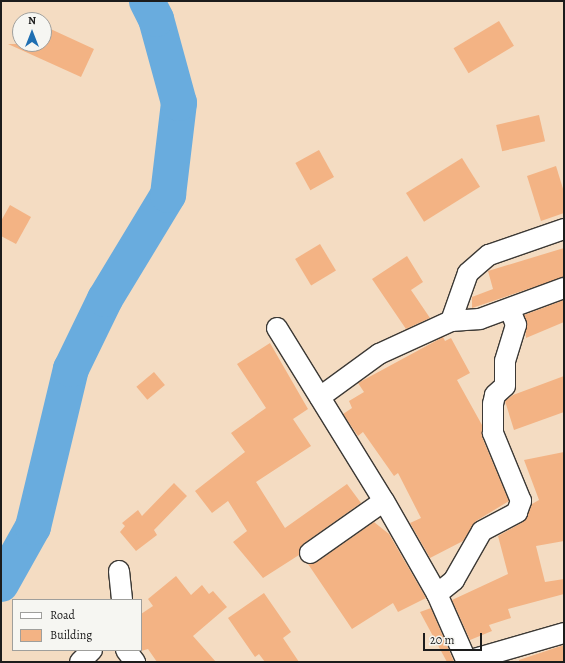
<!DOCTYPE html>
<style>
body{margin:0}
#map{position:relative;width:565px;height:663px;overflow:hidden;background:#f4dcc2;font-family:Alegreya,serif}
div>[style]{position:absolute}
.river>*{height:36px;margin:-18px;padding:0 18px;transform-origin:18px;border-radius:18px;background:#69acde}
.building>*{inset:0;background:#f3b384;transform-origin:0 0}
.roads{filter:drop-shadow(1px 0 #3c3935) drop-shadow(-1px 0 #3c3935) drop-shadow(0 1px #3c3935) drop-shadow(0 -1px #3c3935)}
.minor>*{height:20px;margin:-10px;padding:0 10px;transform-origin:10px;border-radius:10px;background:#fff}
span{translate:-50% -50%;white-space:nowrap;text-align:center;line-height:1.15;-webkit-text-stroke:3.5px #f6f6f2;paint-order:stroke}
.frame{position:absolute;inset:0;border:2px solid #1c1c1c;pointer-events:none}
.legend{position:absolute;left:12px;top:599px;width:130px;height:52px;box-sizing:border-box;background:#f6f6f2;border:1px solid #9f9f9c;margin:0;padding:5px 7px;list-style:none;font-size:12px;color:#1c1c1c}
.legend li{display:flex;align-items:center;gap:8px;height:20px}
.legend b{width:20px;border:1px solid #9f9f9c}
.north{position:absolute;left:12px;top:12px;width:40px;height:40px;box-sizing:border-box;background:#f6f6f2;border:1px solid #9f9f9c;border-radius:50%;rotate:0deg;font-size:11px;font-weight:700;line-height:16px;text-align:center;color:#1c1c1c}
.north::after{content:'';display:block;margin:auto;width:14px;height:18px;background:#1f6fb2;clip-path:polygon(50% 0,100% 100%,50% 72%,0 100%)}
.scale{position:absolute;left:423px;top:633px;width:59px;height:18px;box-sizing:border-box;border:2px solid #1c1c1c;border-top:0;padding-left:5px;font-size:12px;line-height:14px;white-space:nowrap;color:#1c1c1c;-webkit-text-stroke:3px #f6f6f2;paint-order:stroke}
</style>
<div id="map">
<div class="river">
<div style="left:1px;top:584px;width:65px;rotate:-60.7deg"></div>
<div style="left:33px;top:527px;width:163px;rotate:-76.5deg"></div>
<div style="left:71px;top:369px;width:78px;rotate:-64.1deg"></div>
<div style="left:105px;top:299px;width:122px;rotate:-58.8deg"></div>
<div style="left:168px;top:195px;width:93px;rotate:-83.2deg"></div>
<div style="left:179px;top:103px;width:87px;rotate:-105.3deg"></div>
<div style="left:156px;top:19px;width:20px;rotate:-117deg"></div>
</div>
<div class="building">
<div style="left:499px;top:21px;width:29px;height:53px;rotate:59deg"></div>
<div style="clip-path:polygon(44px 26px,94px 49px,81px 77px,8px 44px,44px 44px)"></div>
<div style="left:539px;top:115px;width:27px;height:44px;rotate:77deg"></div>
<div style="left:319px;top:150px;width:31px;height:27px;rotate:61deg"></div>
<div style="left:462px;top:158px;width:34px;height:66px;rotate:58deg"></div>
<div style="clip-path:polygon(556px 166px,564px 192px,564px 213px,541px 221px,527px 176px)"></div>
<div style="clip-path:polygon(10px 205px,31px 217px,16px 244px,1px 236px,1px 221px)"></div>
<div style="left:320px;top:244px;width:31px;height:29px;rotate:59deg"></div>
<div style="clip-path:polygon(564px 248px,564px 277px,472px 308px,472px 297px,493px 289px,488px 271px)"></div>
<div style="clip-path:polygon(407px 256px,423px 282px,411px 290px,430px 318px,406px 329px,372px 279px)"></div>
<div style="clip-path:polygon(564px 300px,564px 322px,526px 338px,524px 315px)"></div>
<div style="clip-path:polygon(443px 337px,445px 341px,451px 338px,470px 373px,457px 380px,482px 425px,482px 437px,509px 501px,476px 521px,463px 541px,430px 558px,410px 523px,421px 518px,398px 473px,394px 476px,363px 432px,358px 436px,343px 414px,352px 408px,349px 401px,364px 392px,358px 383px)"></div>
<div style="clip-path:polygon(270px 343px,308px 409px,293px 419px,311px 446px,256px 482px,285px 528px,347px 484px,361px 503px,303px 544px,299px 555px,263px 578px,233px 542px,247px 531px,228px 501px,212px 513px,195px 491px,245px 452px,231px 433px,266px 408px,237px 364px)"></div>
<div style="left:154px;top:372px;width:17px;height:23px;rotate:50deg"></div>
<div style="clip-path:polygon(564px 376px,564px 412px,514px 430px,505px 401px,513px 395px)"></div>
<div style="clip-path:polygon(564px 452px,564px 541px,536px 546px,545px 582px,564px 579px,564px 594px,508px 609px,511px 618px,489px 625px,492px 631px,470px 640px,452px 600px,508px 574px,498px 536px,523px 522px,532px 504px,539px 500px,524px 460px)"></div>
<div style="clip-path:polygon(174px 483px,187px 496px,154px 530px,157px 535px,136px 551px,120px 532px,125px 526px,122px 523px,138px 510px,142px 516px)"></div>
<div style="clip-path:polygon(374px 522px,389px 534px,426px 598px,398px 612px,393px 603px,352px 629px,308px 564px,317px 562px)"></div>
<div style="clip-path:polygon(176px 576px,191px 595px,202px 585px,209px 594px,213px 591px,227px 607px,193px 636px,216px 662px,157px 662px,148px 649px,141px 651px,141px 614px,153px 606px,148px 599px)"></div>
<div style="clip-path:polygon(264px 593px,291px 632px,283px 638px,299px 662px,265px 662px,259px 654px,255px 657px,228px 618px)"></div>
<div style="clip-path:polygon(431px 608px,454px 662px,447px 662px,420px 612px)"></div>
<div style="clip-path:polygon(564px 645px,564px 662px,519px 662px,519px 660px)"></div>
</div>
<div class="roads">
<div class="minor">
<div style="left:451px;top:321px;width:51px;rotate:-70.5deg"></div>
<div style="left:468px;top:273px;width:28px;rotate:-41deg"></div>
<div style="left:489px;top:255px;width:79px;rotate:-19.1deg"></div>
<div style="left:277px;top:328px;width:203px;rotate:58.3deg"></div>
<div style="left:384px;top:501px;width:107px;rotate:60.3deg"></div>
<div style="left:437px;top:594px;width:74px;rotate:66.2deg"></div>
<div style="left:320px;top:397px;width:73px;rotate:-36.1deg"></div>
<div style="left:379px;top:354px;width:79px;rotate:-24.6deg"></div>
<div style="left:451px;top:321px;width:29px;rotate:-4deg"></div>
<div style="left:480px;top:319px;width:90px;rotate:-20.3deg"></div>
<div style="left:310px;top:553px;width:90px;rotate:-35.1deg"></div>
<div style="left:119px;top:571px;width:29px;rotate:84deg"></div>
<div style="left:437px;top:594px;width:22px;rotate:-39deg"></div>
<div style="left:454px;top:580px;width:56px;rotate:-60.3deg"></div>
<div style="left:482px;top:531px;width:40px;rotate:-28deg"></div>
<div style="left:517px;top:512px;width:12px;rotate:-70deg"></div>
<div style="left:521px;top:501px;width:74px;rotate:-112.4deg"></div>
<div style="left:493px;top:433px;width:29px;rotate:-90deg"></div>
<div style="left:493px;top:404px;width:9px;rotate:-77deg"></div>
<div style="left:495px;top:395px;width:13px;rotate:-42deg"></div>
<div style="left:505px;top:386px;width:25px;rotate:-90deg"></div>
<div style="left:505px;top:361px;width:38px;rotate:-73deg"></div>
<div style="left:516px;top:325px;width:17px;rotate:-111deg"></div>
<div style="left:126px;top:650px;width:15px;rotate:53deg"></div>
<div style="left:467px;top:661px;width:101px;rotate:-16.1deg"></div>
<div style="left:80px;top:662px;width:17px;rotate:-45deg"></div>
</div>
</div>
<div class="frame"></div>
<ul class="legend">
<li><b style="height:5px;background:#fff"></b>Road</li>
<li><b style="height:11px;background:#f3b384"></b>Building</li>
</ul>
<div class="north">N</div>
<div class="scale">20 m</div>
</div>
